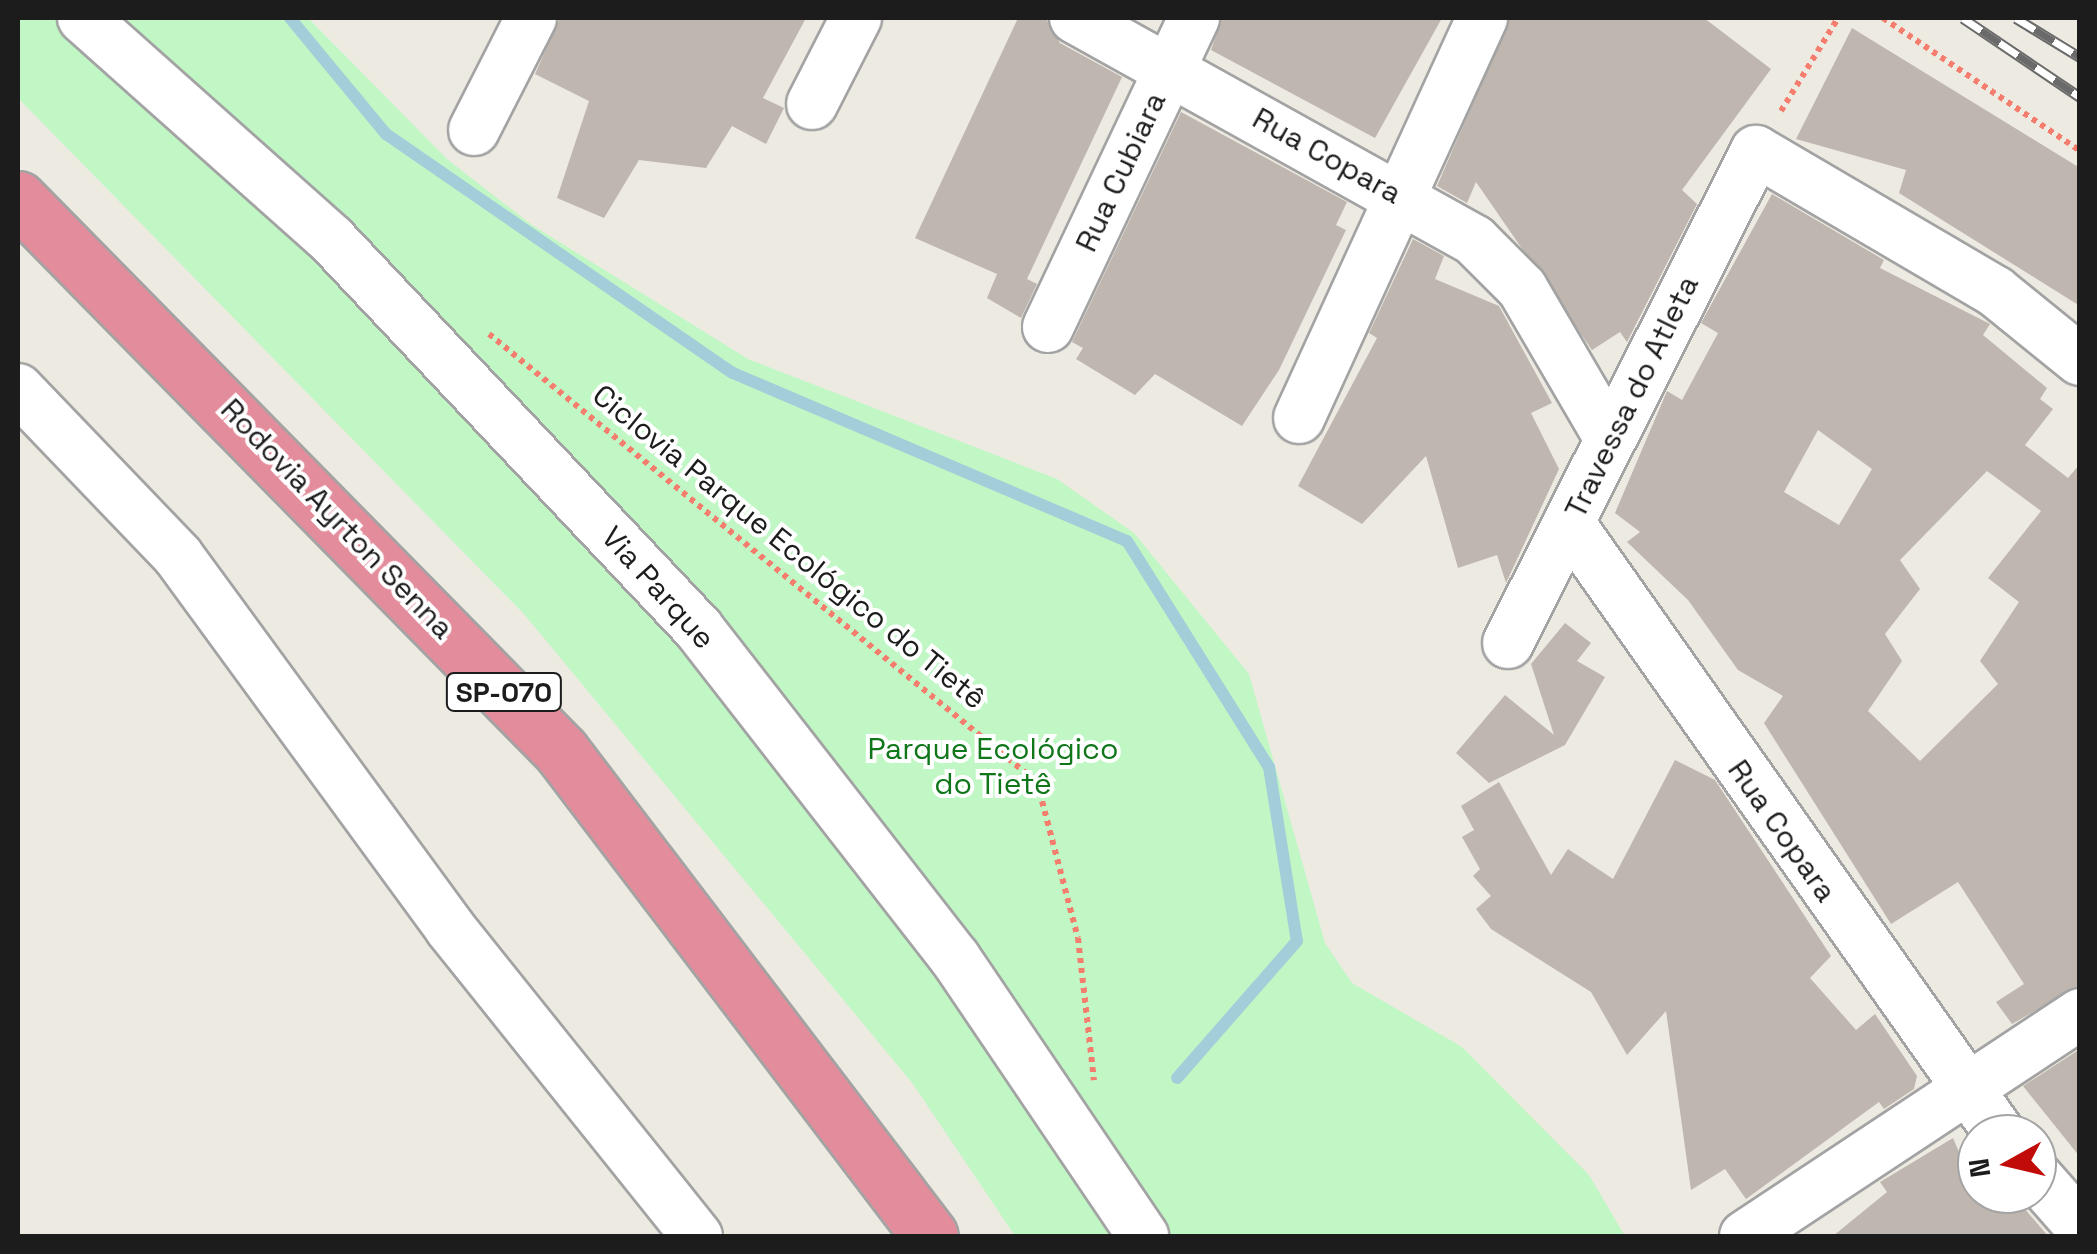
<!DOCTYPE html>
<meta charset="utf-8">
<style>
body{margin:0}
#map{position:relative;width:2097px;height:1254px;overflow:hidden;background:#edeae2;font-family:"Space Grotesk",sans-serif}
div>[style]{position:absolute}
.park>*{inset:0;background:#c0f7c5}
.stream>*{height:12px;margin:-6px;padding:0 6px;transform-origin:6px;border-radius:6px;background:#a4cdda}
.building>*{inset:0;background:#beb6af}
.path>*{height:6px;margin-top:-3px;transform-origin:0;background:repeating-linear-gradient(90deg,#f47d6d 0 5px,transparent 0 10px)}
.roads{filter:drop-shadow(2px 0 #a3a3a3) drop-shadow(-2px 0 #a3a3a3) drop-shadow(0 2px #a3a3a3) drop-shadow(0 -2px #a3a3a3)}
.street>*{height:50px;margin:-25px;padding:0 25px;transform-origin:25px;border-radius:25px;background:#fff}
.highway>*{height:55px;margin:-27.5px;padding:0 27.5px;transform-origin:27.5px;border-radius:27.5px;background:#e38c9b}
.rail>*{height:11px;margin-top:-5.5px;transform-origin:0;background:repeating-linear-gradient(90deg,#fff 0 22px,#6a6a6a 0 44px);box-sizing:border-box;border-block:2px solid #6a6a6a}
span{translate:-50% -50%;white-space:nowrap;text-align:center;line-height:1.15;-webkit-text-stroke:8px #fff;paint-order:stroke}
.shield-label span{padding:2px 8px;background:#fff;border:2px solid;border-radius:8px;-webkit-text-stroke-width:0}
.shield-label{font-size:28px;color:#1c1c1c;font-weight:700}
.street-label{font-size:30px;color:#1c1c1c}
.park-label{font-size:30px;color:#0f761a}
.frame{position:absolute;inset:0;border:20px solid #1c1c1c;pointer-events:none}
.north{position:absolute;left:1957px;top:1114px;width:100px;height:100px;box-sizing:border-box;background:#fff;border:2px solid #a4a4a4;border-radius:50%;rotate:262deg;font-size:28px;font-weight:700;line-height:40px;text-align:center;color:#1c1c1c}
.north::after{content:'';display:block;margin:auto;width:35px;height:45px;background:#c10b08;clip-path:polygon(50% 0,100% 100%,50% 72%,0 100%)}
</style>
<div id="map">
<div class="park">
<div style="clip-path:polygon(18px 18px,308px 18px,448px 160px,532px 225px,748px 359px,1057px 479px,1134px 533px,1249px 674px,1325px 943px,1352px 983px,1462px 1047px,1589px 1175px,1625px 1236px,1015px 1236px,913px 1084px,524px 614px,18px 98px)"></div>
</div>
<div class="stream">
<div style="left:290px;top:18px;width:151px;rotate:50.4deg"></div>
<div style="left:386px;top:134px;width:421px;rotate:34.6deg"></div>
<div style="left:733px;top:373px;width:428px;rotate:23.1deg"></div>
<div style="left:1127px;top:541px;width:267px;rotate:57.9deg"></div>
<div style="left:1269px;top:767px;width:176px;rotate:80.9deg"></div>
<div style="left:1297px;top:941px;width:182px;rotate:131.2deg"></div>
</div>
<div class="building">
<div style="clip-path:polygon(560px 18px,806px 18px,763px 98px,784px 108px,766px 144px,732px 126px,706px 168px,639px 160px,604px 218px,557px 198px,589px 101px,535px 74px)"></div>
<div style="clip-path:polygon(1018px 18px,1046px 18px,1060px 43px,1122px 77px,1027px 279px,1037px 284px,1021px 318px,987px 298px,997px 274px,915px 238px)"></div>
<div style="clip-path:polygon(1222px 18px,1442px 18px,1375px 138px,1211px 50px)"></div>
<div style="clip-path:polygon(1510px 18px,1704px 18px,1771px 69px,1682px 190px,1697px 204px,1627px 342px,1620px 332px,1592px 350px,1476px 182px,1467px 203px,1437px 186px)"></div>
<div style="clip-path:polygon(1852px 28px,2080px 168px,2080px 306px,1899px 193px,1906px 170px,1796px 139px)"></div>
<div style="clip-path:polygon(1181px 112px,1347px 202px,1336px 225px,1346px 230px,1279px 370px,1242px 426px,1155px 374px,1135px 395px,1076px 359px,1083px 348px,1072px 342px)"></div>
<div style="clip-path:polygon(evenodd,1772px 194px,1884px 260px,1880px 268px,1990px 324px,1983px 335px,2047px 388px,2040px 399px,2053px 409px,2025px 445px,2068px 478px,2080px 464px,2080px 985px,2012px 1024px,1996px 1002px,2024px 984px,1958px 882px,1891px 924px,1764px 723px,1783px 696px,1738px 670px,1688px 600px,1627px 542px,1640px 532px,1615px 513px,1667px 391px,1682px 400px,1718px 333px,1701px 323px,1772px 194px,1818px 430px,1872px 469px,1839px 525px,1784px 492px,1818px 430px,1772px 194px,1987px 471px,2041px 511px,1988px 578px,2019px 602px,1980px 661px,1998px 684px,1920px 761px,1868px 711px,1902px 661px,1885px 634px,1920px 589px,1900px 560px,1987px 471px)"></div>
<div style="clip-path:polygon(1413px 239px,1444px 256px,1435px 279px,1499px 306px,1552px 403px,1531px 413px,1559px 469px,1506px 583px,1497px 555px,1458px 568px,1426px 456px,1362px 524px,1298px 486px,1377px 338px,1369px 333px)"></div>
<div style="clip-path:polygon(1565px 623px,1591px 643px,1577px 661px,1605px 677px,1565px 745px,1489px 783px,1456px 753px,1505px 695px,1554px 735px,1531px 664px)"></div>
<div style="clip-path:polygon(1675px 760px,1715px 780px,1831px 956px,1810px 978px,1856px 1030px,1875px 1014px,1917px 1076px,1914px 1089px,1884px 1109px,1879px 1102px,1746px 1199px,1725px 1169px,1691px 1190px,1666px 1011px,1627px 1055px,1591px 992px,1491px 929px,1476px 909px,1491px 896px,1473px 876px,1480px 869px,1462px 837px,1474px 830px,1461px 806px,1499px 782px,1551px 875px,1568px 849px,1613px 879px)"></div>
<div style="clip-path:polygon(2080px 1049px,2080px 1157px,2023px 1086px)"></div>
<div style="clip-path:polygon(1953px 1138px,1977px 1194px,2012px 1194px,2048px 1236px,1833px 1236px,1887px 1192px,1880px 1182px)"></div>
</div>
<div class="path">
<div style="left:1883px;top:18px;width:238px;rotate:34deg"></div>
<div style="left:1781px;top:111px;width:109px;rotate:-58.5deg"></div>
<div style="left:489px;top:334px;width:708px;rotate:39.27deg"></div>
<div style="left:1037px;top:782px;width:161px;rotate:75.3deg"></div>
<div style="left:1078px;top:938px;width:143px;rotate:83.6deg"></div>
</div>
<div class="roads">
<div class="street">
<div style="left:83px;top:18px;width:332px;rotate:41.7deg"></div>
<div style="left:331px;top:239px;width:535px;rotate:46.67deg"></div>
<div style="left:698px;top:628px;width:418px;rotate:52.1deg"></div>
<div style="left:955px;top:958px;width:336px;rotate:55.9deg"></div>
<div style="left:1075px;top:18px;width:457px;rotate:29.1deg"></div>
<div style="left:1474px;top:240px;width:68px;rotate:45deg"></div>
<div style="left:1522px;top:288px;width:170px;rotate:59.7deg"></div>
<div style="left:812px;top:104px;width:97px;rotate:-62.9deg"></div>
<div style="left:474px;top:130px;width:126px;rotate:-63deg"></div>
<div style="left:1048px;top:327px;width:342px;rotate:-64.7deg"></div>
<div style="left:18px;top:389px;width:231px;rotate:46.2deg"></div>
<div style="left:178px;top:556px;width:461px;rotate:53.8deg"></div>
<div style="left:450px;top:928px;width:395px;rotate:51.3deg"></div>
<div style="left:1299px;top:418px;width:440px;rotate:-65.4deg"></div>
<div style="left:1569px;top:523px;width:748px;rotate:54.8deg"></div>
<div style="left:1508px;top:643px;width:551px;rotate:-63.25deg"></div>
<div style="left:1756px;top:151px;width:278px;rotate:30.4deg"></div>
<div style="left:1996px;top:292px;width:108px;rotate:39deg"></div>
<div style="left:2037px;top:1177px;width:65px;rotate:48.7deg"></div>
<div style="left:1745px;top:1236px;width:402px;rotate:-33.5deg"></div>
</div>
<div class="highway">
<div style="left:18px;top:199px;width:774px;rotate:45.47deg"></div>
<div style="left:561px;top:751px;width:609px;rotate:52.74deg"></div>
</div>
</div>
<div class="rail">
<div style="left:1963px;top:18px;width:141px;rotate:34deg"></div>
<div style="left:2016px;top:18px;width:75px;rotate:31.4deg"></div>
</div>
<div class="shield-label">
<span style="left:504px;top:692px">SP-070</span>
</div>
<div class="street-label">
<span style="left:1327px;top:156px;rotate:29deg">Rua Copara</span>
<span style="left:1121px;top:172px;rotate:-65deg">Rua Cubiara</span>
<span style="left:1632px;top:397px;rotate:-64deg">Travessa do Atleta</span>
<span style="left:337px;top:519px;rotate:46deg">Rodovia Ayrton Senna</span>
<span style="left:789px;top:547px;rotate:39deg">Ciclovia Parque Ecológico do Tietê</span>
<span style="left:658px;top:588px;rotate:48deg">Via Parque</span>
<span style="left:1782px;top:831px;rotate:55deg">Rua Copara</span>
</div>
<div class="park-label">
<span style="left:993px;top:766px">Parque Ecológico<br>do Tietê</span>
</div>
<div class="frame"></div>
<div class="north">N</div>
</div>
